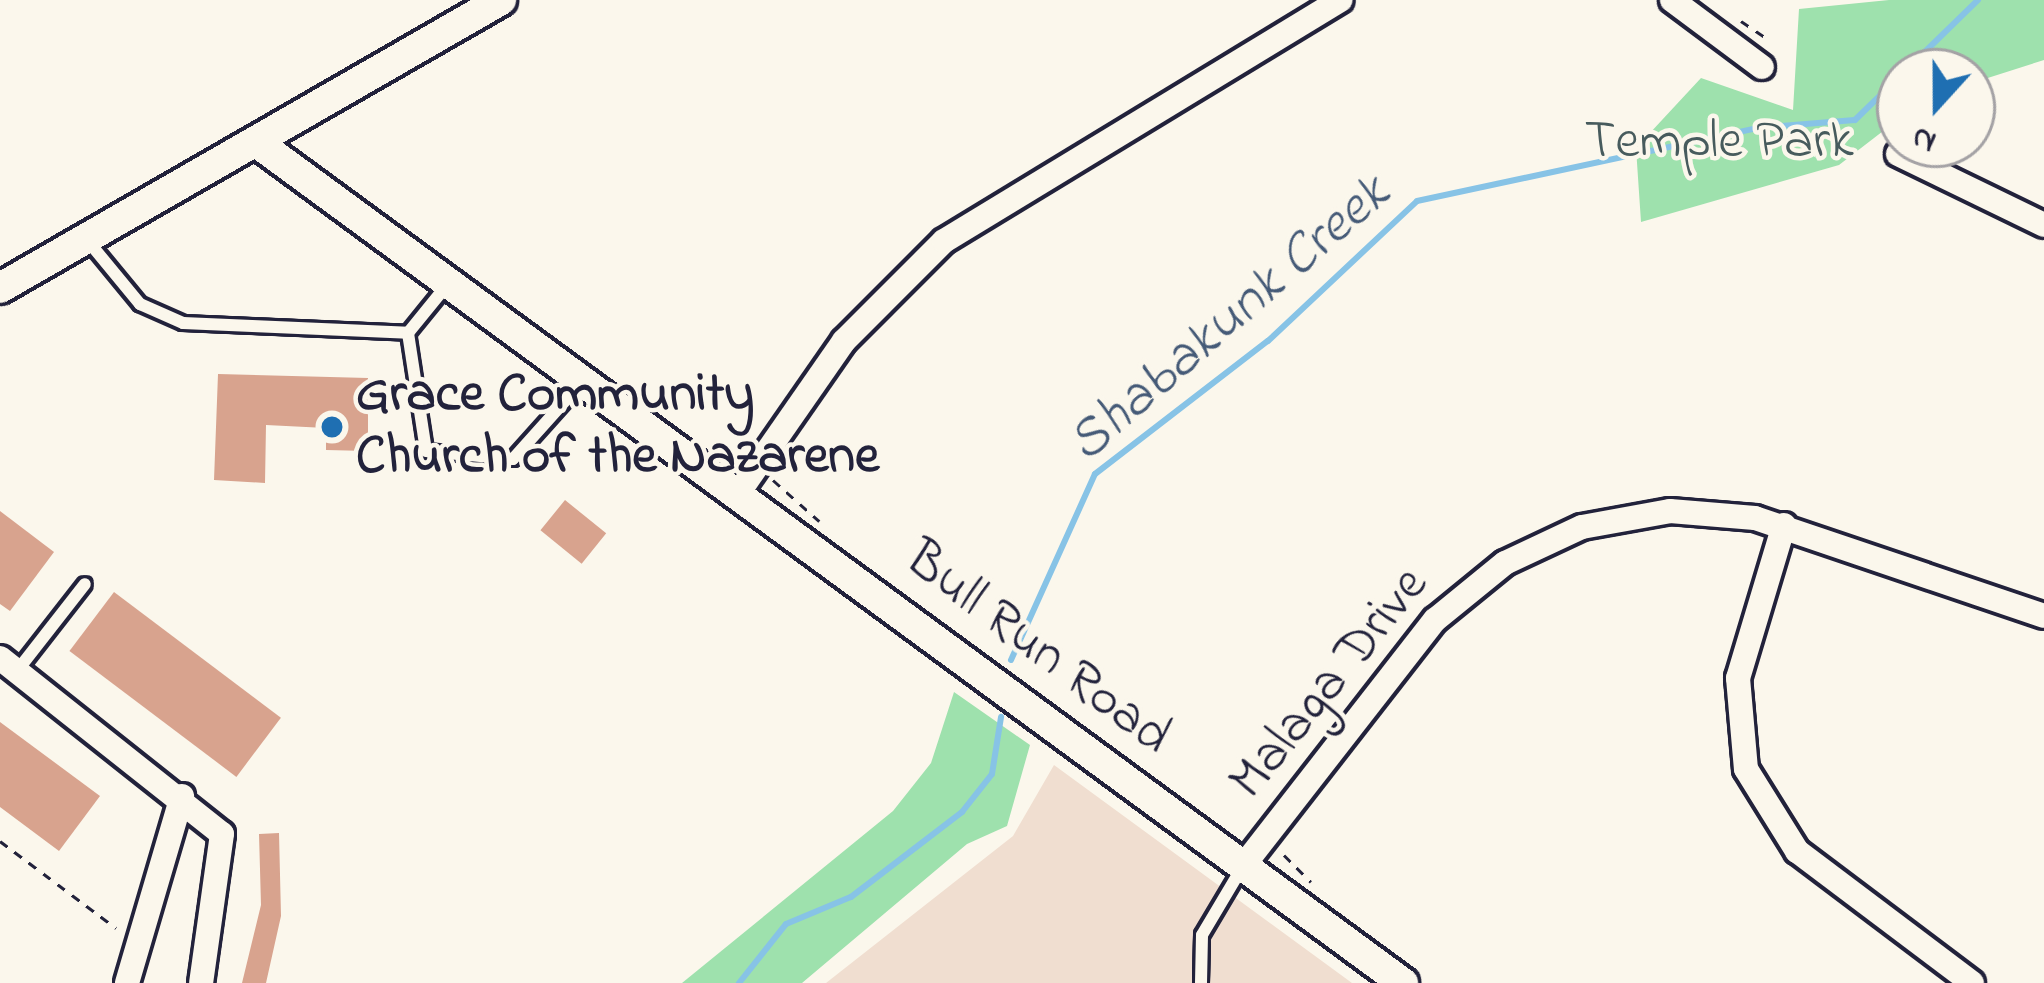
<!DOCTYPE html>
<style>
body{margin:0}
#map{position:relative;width:2044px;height:983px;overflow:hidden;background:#fbf7ec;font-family:"Indie Flower",sans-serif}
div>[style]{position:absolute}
.built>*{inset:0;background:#f0ded0}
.green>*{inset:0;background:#9ee1ad}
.stream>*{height:6px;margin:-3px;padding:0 3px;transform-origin:3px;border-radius:3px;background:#87c3e6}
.building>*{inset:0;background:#d8a38e;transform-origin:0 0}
.path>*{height:3px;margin-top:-1.5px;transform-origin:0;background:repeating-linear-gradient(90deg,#22223b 0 9px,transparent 0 18px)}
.roads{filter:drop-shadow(3px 0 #22223b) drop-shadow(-3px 0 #22223b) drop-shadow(0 3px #22223b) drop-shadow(0 -3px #22223b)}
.service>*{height:12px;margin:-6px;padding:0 6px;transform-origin:6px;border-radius:6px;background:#fbf7ec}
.minor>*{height:24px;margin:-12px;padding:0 12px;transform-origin:12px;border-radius:12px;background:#fbf7ec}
.tertiary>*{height:30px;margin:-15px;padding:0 15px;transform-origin:15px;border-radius:15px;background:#fbf7ec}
.dots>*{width:33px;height:33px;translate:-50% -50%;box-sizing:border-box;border:6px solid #fbf7ec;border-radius:50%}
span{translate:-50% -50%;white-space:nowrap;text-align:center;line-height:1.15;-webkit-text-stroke:9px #fbf7ec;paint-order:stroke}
.park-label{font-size:54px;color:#475b5d}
.poi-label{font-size:54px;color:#22223b;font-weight:700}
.left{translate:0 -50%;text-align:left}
.street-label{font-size:54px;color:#22223b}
.water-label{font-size:57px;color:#455a77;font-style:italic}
.north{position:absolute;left:1876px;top:48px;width:120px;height:120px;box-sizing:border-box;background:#fbf7ec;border:3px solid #a4a2a5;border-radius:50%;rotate:201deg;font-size:33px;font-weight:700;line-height:48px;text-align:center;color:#22223b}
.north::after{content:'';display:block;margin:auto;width:42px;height:54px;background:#1f6fb2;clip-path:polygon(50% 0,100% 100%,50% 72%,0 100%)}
</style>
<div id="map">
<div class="built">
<div style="clip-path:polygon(1054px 765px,1352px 983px,826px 983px,1013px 836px)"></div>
</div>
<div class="green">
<div style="clip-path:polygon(1889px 0,2044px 0,2044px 60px,1972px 83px,1972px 72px,1900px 72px,1900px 118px,1839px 165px,1641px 222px,1636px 148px,1701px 78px,1793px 110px,1799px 9px)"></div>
<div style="clip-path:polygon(954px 692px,1030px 745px,1007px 826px,967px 844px,802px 983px,682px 983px,893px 811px,931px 763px)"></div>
</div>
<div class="stream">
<div style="left:1011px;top:660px;width:204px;rotate:-65.7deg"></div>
<div style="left:1095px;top:474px;width:218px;rotate:-37.6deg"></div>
<div style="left:1268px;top:341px;width:204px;rotate:-43.2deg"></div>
<div style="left:1417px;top:201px;width:349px;rotate:-12.1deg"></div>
<div style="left:1758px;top:128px;width:97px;rotate:-4.7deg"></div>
<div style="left:1855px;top:120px;width:172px;rotate:-44.3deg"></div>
<div style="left:739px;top:983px;width:75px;rotate:-51.5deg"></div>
<div style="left:786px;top:924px;width:70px;rotate:-22.6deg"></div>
<div style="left:851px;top:897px;width:140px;rotate:-37.4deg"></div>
<div style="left:962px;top:812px;width:48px;rotate:-51.7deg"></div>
<div style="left:992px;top:774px;width:58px;rotate:-81deg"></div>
</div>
<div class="building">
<div style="clip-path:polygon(218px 374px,368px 378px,368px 451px,326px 450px,326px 428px,266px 425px,265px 483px,214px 480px)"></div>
<div style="left:565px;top:500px;width:53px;height:39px;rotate:39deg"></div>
<div style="clip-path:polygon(0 511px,54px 552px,10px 611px,0 604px)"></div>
<div style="left:114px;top:592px;width:209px;height:74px;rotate:37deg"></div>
<div style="clip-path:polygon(0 722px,100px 796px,59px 851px,0 807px)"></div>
<div style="clip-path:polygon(279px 833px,281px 916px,266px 983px,242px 983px,261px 905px,259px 834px)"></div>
</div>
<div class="path">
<div style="left:1741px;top:21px;width:34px;rotate:34deg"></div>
<div style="left:773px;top:480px;width:62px;rotate:41.7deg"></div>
<div style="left:0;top:841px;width:145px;rotate:36.9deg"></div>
<div style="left:1284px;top:855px;width:38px;rotate:45deg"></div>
</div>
<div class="roads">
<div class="service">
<div style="left:88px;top:241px;width:82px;rotate:50.5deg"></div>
<div style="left:140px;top:304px;width:47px;rotate:23.8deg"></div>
<div style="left:183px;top:323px;width:225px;rotate:2.5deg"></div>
<div style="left:408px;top:333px;width:62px;rotate:-50.9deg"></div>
<div style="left:408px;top:333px;width:119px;rotate:81.3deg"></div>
<div style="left:426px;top:451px;width:87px;rotate:5.3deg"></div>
<div style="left:513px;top:459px;width:103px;rotate:-48.1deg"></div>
<div style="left:17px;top:671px;width:110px;rotate:-52deg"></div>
<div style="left:1201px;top:983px;width:48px;rotate:-88.8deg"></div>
<div style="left:1202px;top:935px;width:80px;rotate:-59.3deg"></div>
</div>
<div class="minor">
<div style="left:1672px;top:0;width:112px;rotate:36.7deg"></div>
<div style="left:1898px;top:154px;width:162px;rotate:25.9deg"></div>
<div style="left:739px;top:492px;width:184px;rotate:-55.2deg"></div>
<div style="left:844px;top:341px;width:141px;rotate:-45deg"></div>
<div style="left:944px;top:241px;width:464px;rotate:-31.3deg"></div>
<div style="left:1784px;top:525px;width:160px;rotate:106.7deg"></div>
<div style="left:1738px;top:678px;width:91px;rotate:85deg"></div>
<div style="left:1746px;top:769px;width:97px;rotate:58.1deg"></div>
<div style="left:1797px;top:851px;width:219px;rotate:37deg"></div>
<div style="left:0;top:658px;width:283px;rotate:38.4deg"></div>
<div style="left:222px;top:834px;width:150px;rotate:98deg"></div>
<div style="left:1244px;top:865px;width:311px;rotate:-52.1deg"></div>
<div style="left:1435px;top:620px;width:90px;rotate:-39.2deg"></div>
<div style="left:1505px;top:563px;width:85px;rotate:-25.1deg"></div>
<div style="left:1582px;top:527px;width:89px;rotate:-10.3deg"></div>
<div style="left:1670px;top:511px;width:85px;rotate:4.7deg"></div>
<div style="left:1755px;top:518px;width:305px;rotate:18.7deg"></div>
<div style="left:127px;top:983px;width:195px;rotate:-73.6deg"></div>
</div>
<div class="tertiary">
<div style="left:259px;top:144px;width:1419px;rotate:36.26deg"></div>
<div style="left:0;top:288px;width:578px;rotate:-29.89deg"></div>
</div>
</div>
<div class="dots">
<div style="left:332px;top:427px;background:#1f6fb2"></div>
</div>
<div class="park-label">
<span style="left:1719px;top:143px">Temple Park</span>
</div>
<div class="poi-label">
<span class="left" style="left:356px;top:427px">Grace Community<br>Church of the Nazarene</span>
</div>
<div class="street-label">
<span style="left:1037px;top:649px;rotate:37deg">Bull Run Road</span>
<span style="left:1330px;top:684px;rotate:-51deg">Malaga Drive</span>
</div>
<div class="water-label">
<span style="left:1230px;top:320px;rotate:-41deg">Shabakunk Creek</span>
</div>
<div class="north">N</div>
</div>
